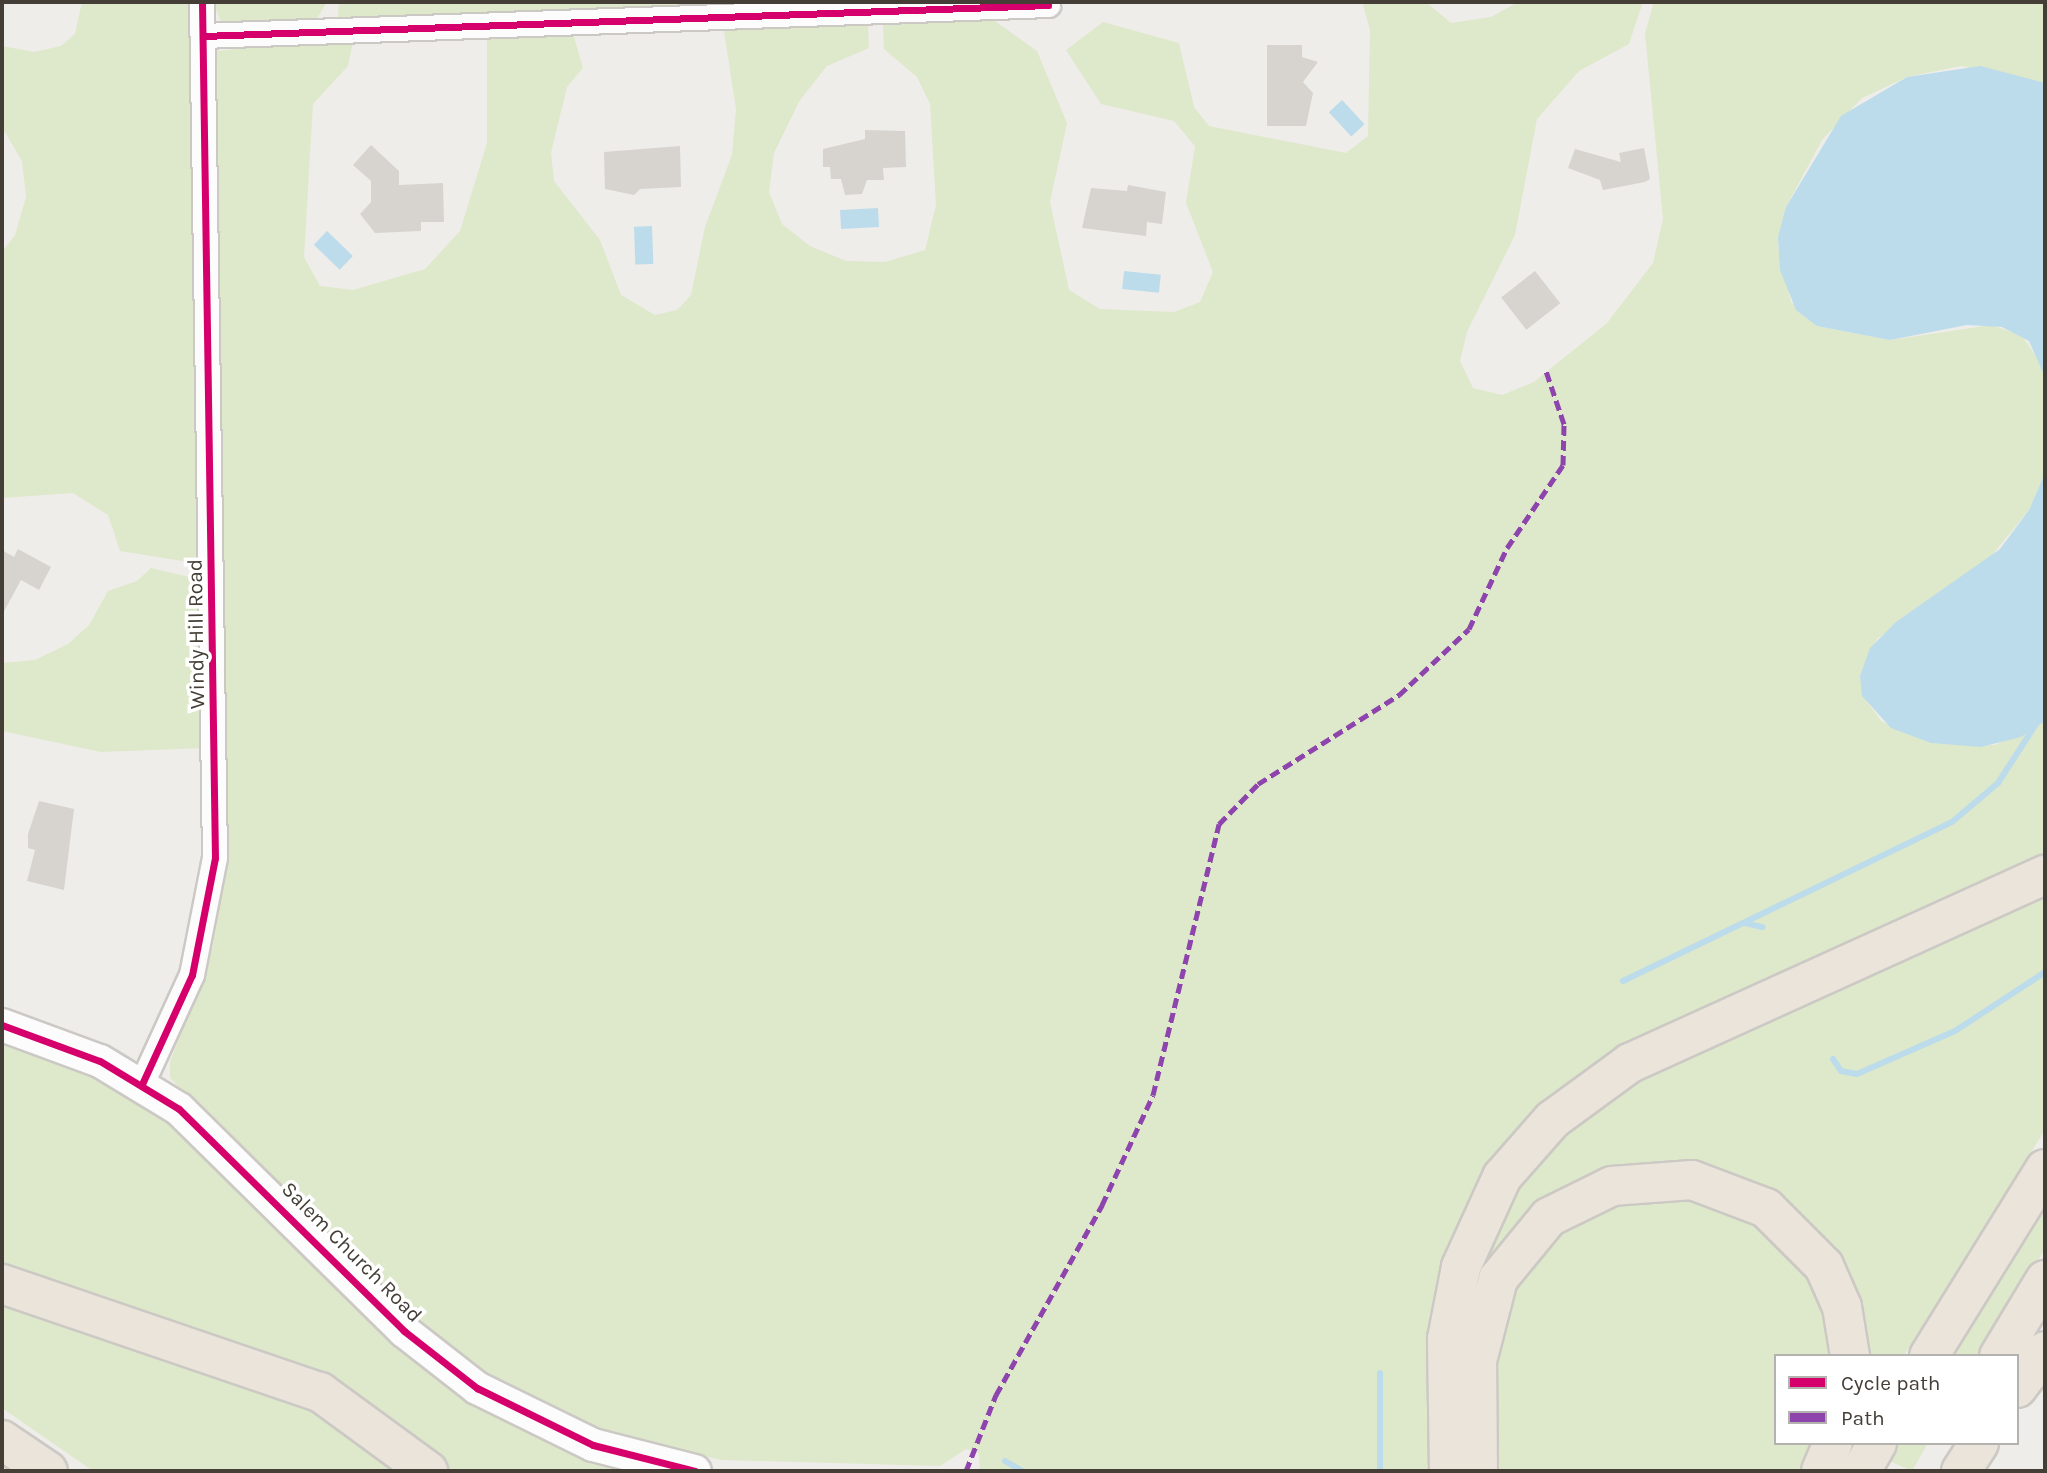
<!DOCTYPE html>
<style>
body{margin:0}
#map{position:relative;width:2047px;height:1473px;overflow:hidden;background:#efede9;font-family:Karla,sans-serif}
div>[style]{position:absolute}
.green>*{inset:0;background:#dee8ca}
.water>*{inset:0;background:#bcdceb;transform-origin:0 0}
.stream>*{height:6px;margin:-3px;padding:0 3px;transform-origin:3px;border-radius:3px;background:#bcdceb}
.building>*{inset:0;background:#d7d4d0;transform-origin:0 0}
.roads{filter:drop-shadow(2px 0 #ccc9c5) drop-shadow(-2px 0 #ccc9c5) drop-shadow(0 2px #ccc9c5) drop-shadow(0 -2px #ccc9c5)}
.minor>*{height:24px;margin:-12px;padding:0 12px;transform-origin:12px;border-radius:12px;background:#fdfcfc}
.tertiary>*{height:32px;margin:-16px;padding:0 16px;transform-origin:16px;border-radius:16px;background:#fdfcfc}
.motorway>*{height:38px;margin:-19px;padding:0 19px;transform-origin:19px;border-radius:19px;background:#eae4da}
.quiet>*{height:5px;margin-top:-2.5px;transform-origin:0;background:repeating-linear-gradient(90deg,#8e44ad 0 10px,transparent 0 15px)}
.cycleway>*{height:7px;margin:-3.5px;padding:0 3.5px;transform-origin:3.5px;border-radius:3.5px;background:#d6006c}
span{translate:-50% -50%;white-space:nowrap;text-align:center;line-height:1.15;-webkit-text-stroke:7px #fff;paint-order:stroke}
.street-label{font-size:21px;color:#443e36}
.frame{position:absolute;inset:0;border:4px solid #443e36;pointer-events:none}
.legend{position:absolute;left:1774px;top:1354px;width:245px;height:91px;box-sizing:border-box;background:#fff;border:2px solid #b4b2af;margin:0;padding:9px 12px;list-style:none;font-size:21px;color:#443e36}
.legend li{display:flex;align-items:center;gap:14px;height:35px}
.legend b{width:35px;border:2px solid #b4b2af}
</style>
<div id="map">
<div class="green">
<div style="clip-path:polygon(82px 2px,190px 2px,202px 559px,195px 563px,120px 551px,108px 515px,73px 493px,2px 498px,2px 252px,15px 235px,26px 197px,22px 161px,2px 127px,2px 46px,34px 52px,61px 46px,75px 34px)"></div>
<div style="clip-path:polygon(213px 2px,327px 2px,316px 20px,222px 24px)"></div>
<div style="clip-path:polygon(339px 2px,711px 2px,708px 7px,338px 19px)"></div>
<div style="clip-path:polygon(1362px 2px,1426px 2px,1451px 23px,1491px 17px,1518px 2px,1643px 2px,1629px 44px,1579px 71px,1537px 119px,1515px 235px,1467px 332px,1460px 361px,1473px 388px,1502px 395px,1534px 382px,1607px 323px,1653px 263px,1663px 219px,1645px 33px,1654px 2px,2045px 2px,2045px 83px,1961px 66px,1907px 77px,1862px 98px,1822px 140px,1786px 207px,1778px 247px,1791px 302px,1817px 326px,1890px 340px,1991px 325px,2021px 335px,2038px 359px,2045px 377px,2045px 473px,2029px 510px,1987px 561px,1877px 639px,1860px 676px,1863px 696px,1881px 721px,1931px 743px,1995px 745px,2045px 721px,2045px 862px,1759px 991px,1497px 1164px,1430px 1471px,980px 1471px,979px 1453px,966px 1449px,940px 1466px,721px 1460px,578px 1424px,502px 1387px,448px 1350px,382px 1290px,170px 1078px,170px 1062px,212px 950px,226px 870px,217px 51px,354px 37px,348px 66px,313px 104px,304px 257px,320px 286px,353px 290px,425px 269px,460px 231px,487px 143px,487px 33px,572px 30px,583px 68px,567px 87px,551px 153px,554px 181px,600px 240px,621px 295px,655px 315px,677px 310px,691px 295px,705px 227px,732px 155px,736px 109px,723px 25px,868px 24px,869px 48px,827px 66px,800px 100px,774px 153px,769px 192px,782px 224px,810px 246px,846px 261px,885px 262px,925px 250px,936px 205px,930px 104px,917px 77px,884px 49px,883px 25px,889px 18px,992px 19px,1037px 51px,1067px 123px,1050px 202px,1069px 290px,1100px 309px,1174px 312px,1200px 302px,1213px 272px,1186px 203px,1195px 146px,1174px 121px,1101px 104px,1066px 50px,1103px 22px,1179px 43px,1194px 107px,1209px 126px,1346px 153px,1368px 136px,1370px 30px)"></div>
<div style="clip-path:polygon(151px 568px,202px 580px,204px 748px,101px 752px,2px 731px,2px 663px,35px 660px,68px 644px,89px 625px,108px 591px,137px 581px)"></div>
<div style="clip-path:polygon(2045px 888px,2045px 1130px,1904px 1356px,1861px 1356px,1813px 1234px,1617px 1173px,1461px 1312px,1512px 1183px,1586px 1105px)"></div>
<div style="clip-path:polygon(2px 1040px,117px 1086px,170px 1120px,441px 1380px,526px 1431px,629px 1471px,446px 1471px,2px 1270px)"></div>
<div style="clip-path:polygon(1677px 1191px,1759px 1218px,1820px 1287px,1837px 1356px,1776px 1356px,1776px 1443px,1819px 1443px,1806px 1471px,1492px 1471px,1490px 1386px,1501px 1306px,1539px 1244px,1594px 1207px)"></div>
<div style="clip-path:polygon(2045px 1200px,2045px 1249px,1979px 1356px,1949px 1356px)"></div>
<div style="clip-path:polygon(2px 1293px,299px 1392px,415px 1471px,93px 1471px,2px 1408px)"></div>
<div style="clip-path:polygon(1897px 1443px,1928px 1443px,1912px 1471px,1887px 1460px)"></div>
</div>
<div class="water">
<div style="clip-path:polygon(1980px 66px,2045px 83px,2045px 377px,2029px 341px,2002px 327px,1967px 325px,1890px 340px,1817px 326px,1796px 310px,1780px 270px,1778px 237px,1786px 207px,1841px 116px,1907px 77px)"></div>
<div style="left:1342px;top:100px;width:33px;height:18px;rotate:47deg"></div>
<div style="left:878px;top:208px;width:19px;height:38px;rotate:87deg"></div>
<div style="left:652px;top:226px;width:38px;height:18px;rotate:88deg"></div>
<div style="left:327px;top:231px;width:36px;height:19px;rotate:44deg"></div>
<div style="left:1124px;top:271px;width:37px;height:18px;rotate:6deg"></div>
<div style="clip-path:polygon(2045px 473px,2045px 721px,2021px 737px,1981px 747px,1931px 743px,1891px 728px,1862px 696px,1860px 676px,1870px 648px,1896px 622px,2000px 549px,2029px 510px)"></div>
</div>
<div class="stream">
<div style="left:1745px;top:923px;width:18px;rotate:13deg"></div>
<div style="left:1623px;top:981px;width:365px;rotate:-25.8deg"></div>
<div style="left:1952px;top:822px;width:60px;rotate:-40.3deg"></div>
<div style="left:1998px;top:783px;width:70px;rotate:-57.2deg"></div>
<div style="left:1833px;top:1059px;width:14px;rotate:56deg"></div>
<div style="left:1841px;top:1071px;width:16px;rotate:11deg"></div>
<div style="left:1857px;top:1074px;width:107px;rotate:-23.7deg"></div>
<div style="left:1955px;top:1031px;width:108px;rotate:-33.2deg"></div>
<div style="left:1380px;top:1373px;width:98px;rotate:90deg"></div>
<div style="left:1005px;top:1461px;width:20px;rotate:30deg"></div>
</div>
<div class="building">
<div style="clip-path:polygon(1267px 45px,1302px 45px,1302px 57px,1318px 62px,1303px 82px,1313px 93px,1306px 126px,1267px 126px)"></div>
<div style="clip-path:polygon(865px 130px,905px 131px,906px 167px,883px 168px,884px 180px,867px 180px,862px 194px,845px 195px,841px 179px,831px 179px,830px 167px,823px 167px,823px 149px,865px 139px)"></div>
<div style="clip-path:polygon(371px 145px,399px 171px,399px 185px,443px 183px,444px 222px,421px 222px,421px 231px,375px 233px,360px 214px,371px 202px,371px 181px,353px 165px)"></div>
<div style="clip-path:polygon(680px 146px,681px 187px,640px 189px,634px 195px,605px 189px,604px 152px)"></div>
<div style="clip-path:polygon(1644px 148px,1650px 179px,1645px 182px,1603px 190px,1600px 180px,1568px 168px,1575px 149px,1621px 162px,1619px 153px)"></div>
<div style="clip-path:polygon(1128px 185px,1166px 192px,1162px 224px,1147px 222px,1146px 236px,1082px 228px,1091px 188px,1127px 191px)"></div>
<div style="left:1535px;top:271px;width:41px;height:43px;rotate:52deg"></div>
<div style="clip-path:polygon(18px 549px,51px 567px,39px 590px,21px 580px,2px 615px,2px 550px,14px 557px)"></div>
<div style="clip-path:polygon(39px 801px,74px 809px,64px 890px,27px 881px,35px 850px,28px 848px,28px 834px)"></div>
</div>
<div class="roads">
<div class="minor">
<div style="left:203px;top:36px;width:846px;rotate:-2.1deg"></div>
<div style="left:142px;top:1084px;width:120px;rotate:-65.4deg"></div>
<div style="left:192px;top:975px;width:119px;rotate:-78.9deg"></div>
<div style="left:215px;top:858px;width:856px;rotate:-90.87deg"></div>
</div>
<div class="tertiary">
<div style="left:2px;top:1025px;width:104px;rotate:20.2deg"></div>
<div style="left:100px;top:1061px;width:92px;rotate:31.3deg"></div>
<div style="left:179px;top:1109px;width:316px;rotate:44.6deg"></div>
<div style="left:404px;top:1331px;width:93px;rotate:38deg"></div>
<div style="left:477px;top:1388px;width:129px;rotate:26.2deg"></div>
<div style="left:593px;top:1445px;width:105px;rotate:14.3deg"></div>
</div>
<div class="motorway">
<div style="left:2px;top:1284px;width:336px;rotate:18.8deg"></div>
<div style="left:320px;top:1392px;width:134px;rotate:36.2deg"></div>
<div style="left:1929px;top:1356px;width:220px;rotate:-58.2deg"></div>
<div style="left:1999px;top:1356px;width:89px;rotate:-58.8deg"></div>
<div style="left:2017px;top:1388px;width:46px;rotate:-52.9deg"></div>
<div style="left:2px;top:1440px;width:55px;rotate:34deg"></div>
<div style="left:1449px;top:1471px;width:132px;rotate:-90.9deg"></div>
<div style="left:1447px;top:1339px;width:73px;rotate:-79deg"></div>
<div style="left:1461px;top:1267px;width:99px;rotate:-65.5deg"></div>
<div style="left:1502px;top:1177px;width:76px;rotate:-48.7deg"></div>
<div style="left:1552px;top:1120px;width:97px;rotate:-36.2deg"></div>
<div style="left:1630px;top:1063px;width:456px;rotate:-24.4deg"></div>
<div style="left:1478px;top:1471px;width:110px;rotate:-90.5deg"></div>
<div style="left:1477px;top:1361px;width:85px;rotate:-75.6deg"></div>
<div style="left:1498px;top:1279px;width:80px;rotate:-50.6deg"></div>
<div style="left:1549px;top:1217px;width:70px;rotate:-26.2deg"></div>
<div style="left:1612px;top:1186px;width:80px;rotate:-4.3deg"></div>
<div style="left:1692px;top:1180px;width:79px;rotate:20.7deg"></div>
<div style="left:1766px;top:1208px;width:82px;rotate:45deg"></div>
<div style="left:1824px;top:1266px;width:45px;rotate:66.3deg"></div>
<div style="left:1842px;top:1307px;width:50px;rotate:80.7deg"></div>
<div style="left:1821px;top:1471px;width:30px;rotate:-67deg"></div>
<div style="left:1861px;top:1471px;width:32px;rotate:-60deg"></div>
<div style="left:1961px;top:1471px;width:33px;rotate:-57deg"></div>
</div>
</div>
<div class="quiet">
<div style="left:966px;top:1471px;width:82px;rotate:-68.5deg"></div>
<div style="left:996px;top:1395px;width:218px;rotate:-60.8deg"></div>
<div style="left:1102px;top:1205px;width:121px;rotate:-65.1deg"></div>
<div style="left:1153px;top:1095px;width:279px;rotate:-76.3deg"></div>
<div style="left:1219px;top:824px;width:56px;rotate:-45.7deg"></div>
<div style="left:1258px;top:784px;width:167px;rotate:-32.3deg"></div>
<div style="left:1399px;top:695px;width:96px;rotate:-43.3deg"></div>
<div style="left:1469px;top:629px;width:89px;rotate:-64.9deg"></div>
<div style="left:1507px;top:548px;width:100px;rotate:-56deg"></div>
<div style="left:1563px;top:465px;width:41px;rotate:-88.6deg"></div>
<div style="left:1564px;top:424px;width:59px;rotate:-108.7deg"></div>
</div>
<div class="cycleway">
<div style="left:203px;top:36px;width:846px;rotate:-2.1deg"></div>
<div style="left:2px;top:1025px;width:104px;rotate:20.2deg"></div>
<div style="left:100px;top:1061px;width:92px;rotate:31.3deg"></div>
<div style="left:179px;top:1109px;width:316px;rotate:44.6deg"></div>
<div style="left:404px;top:1331px;width:93px;rotate:38deg"></div>
<div style="left:477px;top:1388px;width:129px;rotate:26.2deg"></div>
<div style="left:593px;top:1445px;width:105px;rotate:14.3deg"></div>
<div style="left:142px;top:1084px;width:120px;rotate:-65.4deg"></div>
<div style="left:192px;top:975px;width:119px;rotate:-78.9deg"></div>
<div style="left:215px;top:858px;width:856px;rotate:-90.87deg"></div>
</div>
<div class="street-label">
<span style="left:196px;top:634px;rotate:-91deg">Windy Hill Road</span>
<span style="left:352px;top:1252px;rotate:45deg">Salem Church Road</span>
</div>
<div class="frame"></div>
<ul class="legend">
<li><b style="height:9px;background:#d6006c"></b>Cycle path</li>
<li><b style="height:9px;background:#8e44ad"></b>Path</li>
</ul>
</div>
